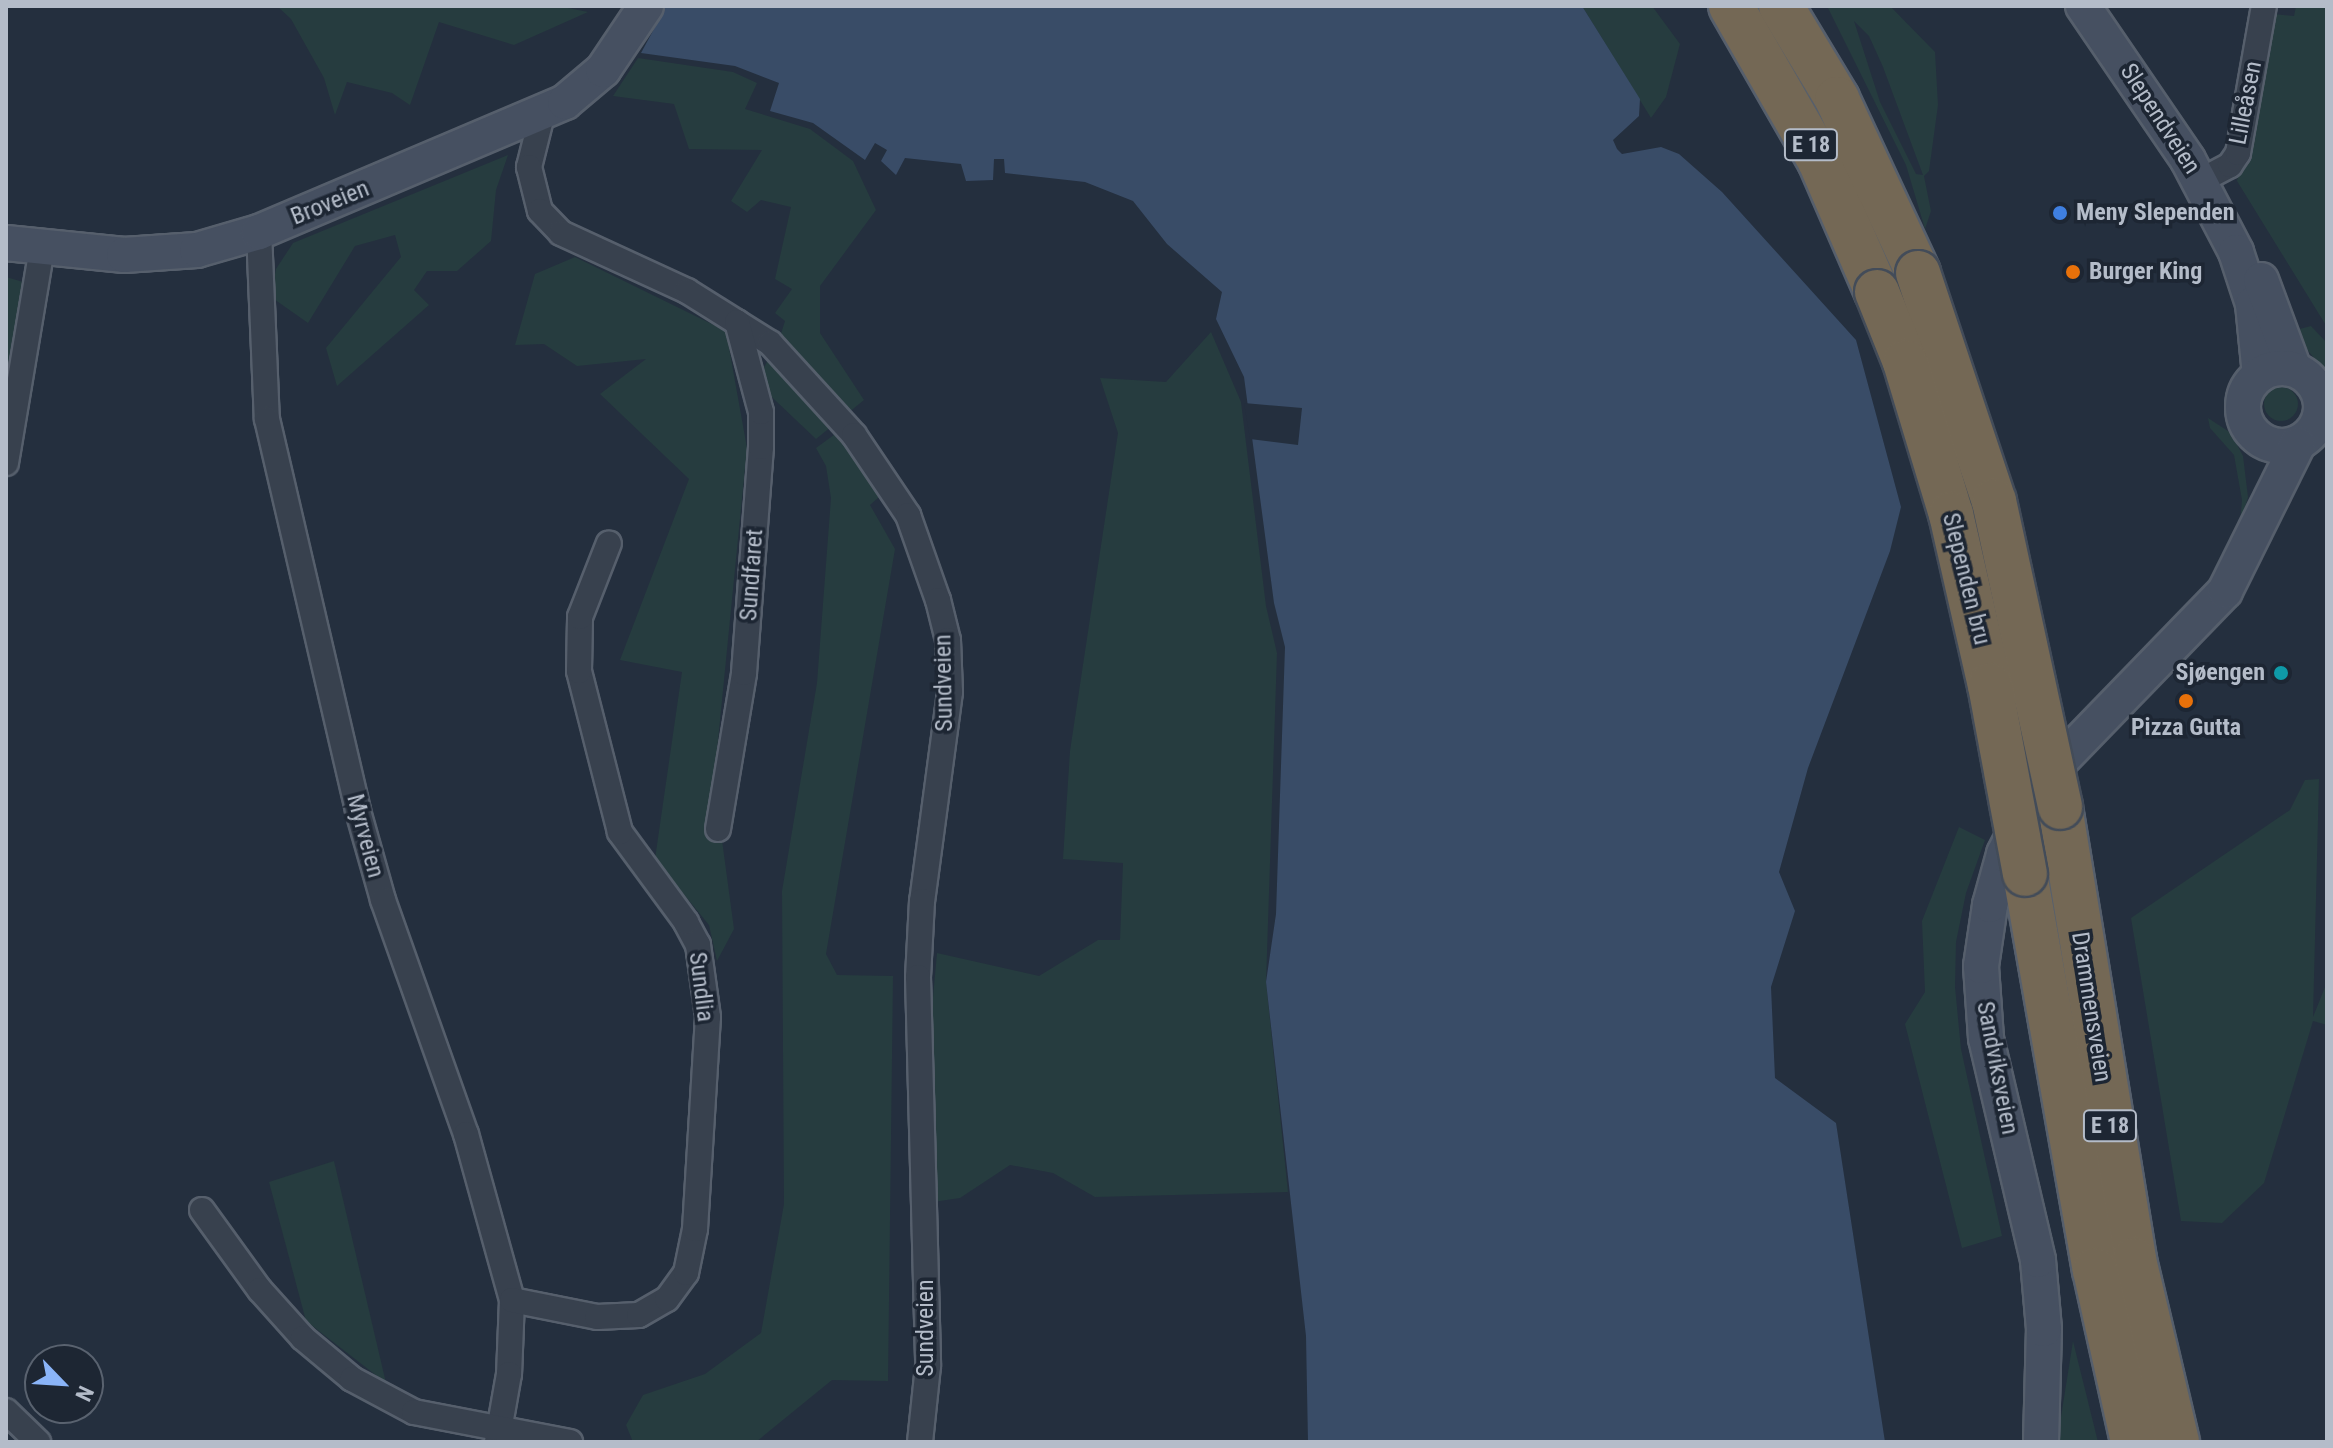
<!DOCTYPE html>
<meta charset="utf-8">
<style>
body{margin:0}
#map{position:relative;width:2333px;height:1448px;overflow:hidden;background:#242f3e;font-family:"Roboto Condensed",sans-serif}
div>[style]{position:absolute}
.green>*{inset:0;background:#263c3f}
.round{border-radius:50%}
.water>*{inset:0;background:#394c67}
.pier>*{inset:0;background:#242f3e}
.roads{filter:drop-shadow(2px 0 #565f6c) drop-shadow(-2px 0 #565f6c) drop-shadow(0 2px #565f6c) drop-shadow(0 -2px #565f6c)}
.street>*{height:24px;margin:-12px;padding:0 12px;transform-origin:12px;border-radius:12px;background:#38414e}
.secondary>*{height:34px;margin:-17px;padding:0 17px;transform-origin:17px;border-radius:17px;background:#465061}
.secondary>.ring{margin:-17px;padding:0;box-sizing:content-box;background:none;border:34px solid #465061;border-radius:50%}
.highway>*{height:44px;margin:-22px;padding:0 22px;transform-origin:22px;border-radius:22px;background:#746855}
.bridges{filter:drop-shadow(2px 0 #434c59) drop-shadow(-2px 0 #434c59) drop-shadow(0 2px #434c59) drop-shadow(0 -2px #434c59)}
.highway-bridge>*{height:44px;margin:-22px;padding:0 22px;transform-origin:22px;border-radius:22px;background:#746855}
.dots>*{width:22px;height:22px;translate:-50% -50%;box-sizing:border-box;border:4px solid #1d2633;border-radius:50%}
span{translate:-50% -50%;white-space:nowrap;text-align:center;line-height:1.15;-webkit-text-stroke:7px #1d2633;paint-order:stroke}
.shield-label span{padding:2px 6px;background:#1d2633;border:2px solid;border-radius:6px;-webkit-text-stroke-width:0}
.shield-label{font-size:22px;color:#b4bcc9;font-weight:700}
.street-label{font-size:24px;color:#b4bcc9}
.poi-label{font-size:24px;color:#b4bcc9;font-weight:700}
.left{translate:0 -50%;text-align:left}
.right{translate:-100% -50%;text-align:right}
.frame{position:absolute;inset:0;border:8px solid #b4bcc9;pointer-events:none}
.north{position:absolute;left:24px;top:1344px;width:80px;height:80px;box-sizing:border-box;background:#1d2633;border:2px solid #59626f;border-radius:50%;rotate:115deg;font-size:22px;font-weight:700;line-height:32px;text-align:center;color:#b4bcc9}
.north::after{content:'';display:block;margin:auto;width:28px;height:36px;background:#8ab4f8;clip-path:polygon(50% 0,100% 100%,50% 72%,0 100%)}
</style>
<div id="map">
<div class="green">
<div style="clip-path:polygon(277px 6px,558px 6px,588px 12px,514px 45px,439px 22px,410px 105px,392px 93px,347px 82px,335px 115px,324px 78px,291px 19px)"></div>
<div style="clip-path:polygon(1582px 6px,1652px 6px,1680px 44px,1666px 97px,1651px 118px)"></div>
<div style="clip-path:polygon(evenodd,1827px 6px,1890px 6px,1935px 52px,1938px 105px,1929px 171px,1924px 176px,1931px 211px,1925px 229px,1906px 165px,1827px 6px,1854px 21px,1869px 36px,1883px 67px,1923px 175px,1916px 174px,1880px 102px,1854px 21px)"></div>
<div style="clip-path:polygon(2296px 6px,2327px 6px,2327px 327px,2237px 181px,2274px 14px,2294px 16px)"></div>
<div style="clip-path:polygon(638px 58px,733px 72px,757px 83px,745px 109px,810px 129px,853px 161px,876px 210px,820px 286px,820px 333px,864px 400px,816px 439px,756px 382px,779px 340px,785px 321px,775px 313px,792px 289px,775px 279px,791px 207px,761px 200px,747px 212px,731px 201px,762px 150px,689px 149px,674px 104px,613px 96px)"></div>
<div style="clip-path:polygon(508px 155px,496px 190px,491px 241px,457px 271px,427px 271px,414px 290px,429px 305px,337px 386px,326px 348px,401px 257px,395px 235px,355px 246px,308px 323px,271px 297px,276px 269px,293px 243px)"></div>
<div style="clip-path:polygon(575px 257px,726px 331px,747px 448px,714px 781px,734px 929px,717px 961px,709px 925px,655px 859px,682px 672px,620px 660px,689px 479px,600px 394px,646px 359px,577px 366px,544px 344px,515px 345px,535px 274px)"></div>
<div style="clip-path:polygon(6px 277px,30px 284px,6px 403px)"></div>
<div style="clip-path:polygon(2311px 326px,2327px 343px,2327px 374px,2292px 331px)"></div>
<div style="clip-path:polygon(1211px 332px,1241px 402px,1266px 606px,1277px 653px,1266px 982px,1288px 1192px,1095px 1197px,1053px 1173px,1010px 1165px,960px 1198px,933px 1202px,926px 1075px,937px 953px,1039px 976px,1098px 940px,1120px 940px,1123px 863px,1063px 859px,1070px 751px,1118px 433px,1100px 378px,1166px 382px)"></div>
<div class="round" style="left:2264px;top:387px;width:34px;height:34px"></div>
<div style="clip-path:polygon(2208px 418px,2231px 433px,2243px 456px,2248px 497px,2240px 524px,2242px 500px,2234px 455px,2210px 428px)"></div>
<div style="clip-path:polygon(838px 432px,879px 497px,870px 505px,895px 549px,826px 954px,837px 975px,893px 976px,888px 1381px,832px 1380px,756px 1442px,633px 1442px,626px 1425px,643px 1395px,705px 1374px,761px 1333px,784px 1204px,782px 891px,817px 683px,831px 498px,826px 466px,816px 448px)"></div>
<div style="clip-path:polygon(2319px 779px,2313px 1017px,2327px 982px,2327px 1025px,2313px 1021px,2264px 1183px,2222px 1223px,2181px 1221px,2131px 918px,2290px 810px,2305px 780px)"></div>
<div style="clip-path:polygon(1959px 827px,1985px 840px,1966px 893px,1956px 942px,1955px 987px,1961px 1049px,2002px 1236px,1962px 1248px,1905px 1024px,1925px 992px,1922px 921px)"></div>
<div style="clip-path:polygon(334px 1161px,386px 1383px,306px 1321px,269px 1182px)"></div>
<div style="clip-path:polygon(2073px 1341px,2098px 1442px,2057px 1442px)"></div>
</div>
<div class="water">
<div style="clip-path:polygon(632px 6px,1582px 6px,1640px 99px,1639px 116px,1613px 140px,1617px 149px,1622px 154px,1661px 147px,1679px 154px,1722px 192px,1856px 340px,1901px 507px,1890px 551px,1808px 768px,1779px 872px,1795px 911px,1771px 987px,1775px 1078px,1836px 1123px,1885px 1442px,1308px 1442px,1306px 1336px,1266px 982px,1276px 914px,1285px 647px,1274px 603px,1244px 377px,1216px 319px,1222px 292px,1167px 244px,1133px 201px,1085px 182px,1005px 173px,1004px 159px,994px 159px,993px 180px,966px 181px,961px 164px,905px 158px,896px 175px,881px 161px,887px 150px,875px 143px,865px 160px,813px 123px,770px 111px,779px 83px,735px 66px,641px 53px,661px 16px)"></div>
</div>
<div class="pier">
<div style="clip-path:polygon(1244px 403px,1302px 408px,1298px 445px,1250px 439px)"></div>
</div>
<div class="roads">
<div class="street">
<div style="left:542px;top:115px;width:54px;rotate:104deg"></div>
<div style="left:529px;top:167px;width:45px;rotate:76deg"></div>
<div style="left:540px;top:211px;width:30px;rotate:46deg"></div>
<div style="left:561px;top:233px;width:139px;rotate:24.7deg"></div>
<div style="left:687px;top:291px;width:98px;rotate:32.1deg"></div>
<div style="left:770px;top:343px;width:125px;rotate:47.6deg"></div>
<div style="left:854px;top:435px;width:97px;rotate:56deg"></div>
<div style="left:908px;top:515px;width:90px;rotate:70.6deg"></div>
<div style="left:938px;top:600px;width:41px;rotate:76deg"></div>
<div style="left:948px;top:640px;width:52px;rotate:87.8deg"></div>
<div style="left:950px;top:692px;width:211px;rotate:97.6deg"></div>
<div style="left:922px;top:901px;width:76px;rotate:93deg"></div>
<div style="left:918px;top:977px;width:389px;rotate:88.5deg"></div>
<div style="left:928px;top:1366px;width:76px;rotate:96deg"></div>
<div style="left:2200px;top:181px;width:34px;rotate:-28deg"></div>
<div style="left:2230px;top:165px;width:14px;rotate:-56deg"></div>
<div style="left:2238px;top:153px;width:149px;rotate:-80deg"></div>
<div style="left:259px;top:232px;width:187px;rotate:87.6deg"></div>
<div style="left:267px;top:419px;width:402px;rotate:76.9deg"></div>
<div style="left:358px;top:811px;width:92px;rotate:74.3deg"></div>
<div style="left:383px;top:900px;width:248px;rotate:70.5deg"></div>
<div style="left:466px;top:1134px;width:172px;rotate:74.5deg"></div>
<div style="left:512px;top:1300px;width:74px;rotate:92.3deg"></div>
<div style="left:509px;top:1374px;width:69px;rotate:100deg"></div>
<div style="left:6px;top:463px;width:217px;rotate:-80.5deg"></div>
<div style="left:718px;top:829px;width:158px;rotate:-80.5deg"></div>
<div style="left:744px;top:673px;width:227px;rotate:-85.7deg"></div>
<div style="left:761px;top:447px;width:35px;rotate:-90deg"></div>
<div style="left:761px;top:412px;width:93px;rotate:-104.9deg"></div>
<div style="left:202px;top:1210px;width:99px;rotate:54.1deg"></div>
<div style="left:260px;top:1290px;width:64px;rotate:48.1deg"></div>
<div style="left:303px;top:1338px;width:64px;rotate:39.9deg"></div>
<div style="left:352px;top:1379px;width:70px;rotate:28deg"></div>
<div style="left:414px;top:1412px;width:159px;rotate:10.9deg"></div>
<div style="left:512px;top:1300px;width:87px;rotate:11.3deg"></div>
<div style="left:597px;top:1317px;width:42px;rotate:-2.7deg"></div>
<div style="left:639px;top:1315px;width:32px;rotate:-30deg"></div>
<div style="left:667px;top:1299px;width:32px;rotate:-54deg"></div>
<div style="left:686px;top:1273px;width:45px;rotate:-78.4deg"></div>
<div style="left:695px;top:1229px;width:212px;rotate:-86.5deg"></div>
<div style="left:708px;top:1017px;width:73px;rotate:-97.9deg"></div>
<div style="left:698px;top:945px;width:26px;rotate:-118deg"></div>
<div style="left:686px;top:922px;width:112px;rotate:-126.3deg"></div>
<div style="left:620px;top:832px;width:166px;rotate:-104.3deg"></div>
<div style="left:579px;top:671px;width:54px;rotate:-88.9deg"></div>
<div style="left:580px;top:617px;width:79px;rotate:-68.6deg"></div>
<div style="left:6px;top:1411px;width:45px;rotate:44.1deg"></div>
</div>
<div class="secondary">
<div style="left:2083px;top:6px;width:186px;rotate:55.7deg"></div>
<div style="left:2188px;top:160px;width:104px;rotate:62.4deg"></div>
<div style="left:2236px;top:252px;width:55px;rotate:71.9deg"></div>
<div style="left:2253px;top:304px;width:71px;rotate:84.4deg"></div>
<div style="left:6px;top:243px;width:119px;rotate:5.8deg"></div>
<div style="left:124px;top:255px;width:73px;rotate:-3.9deg"></div>
<div style="left:197px;top:250px;width:65px;rotate:-16.2deg"></div>
<div style="left:259px;top:232px;width:332px;rotate:-23deg"></div>
<div style="left:565px;top:102px;width:50px;rotate:-40.1deg"></div>
<div style="left:603px;top:70px;width:77px;rotate:-56.1deg"></div>
<div style="left:2261px;top:280px;width:95px;rotate:69.7deg"></div>
<div class="ring" style="left:2243px;top:368px;width:44px;height:44px"></div>
<div style="left:2041px;top:1442px;width:113px;rotate:-88.5deg"></div>
<div style="left:2044px;top:1329px;width:69px;rotate:-95deg"></div>
<div style="left:2038px;top:1260px;width:228px;rotate:-103.2deg"></div>
<div style="left:1986px;top:1038px;width:72px;rotate:-94deg"></div>
<div style="left:1981px;top:966px;width:62px;rotate:-81.6deg"></div>
<div style="left:1990px;top:905px;width:53px;rotate:-74.6deg"></div>
<div style="left:2004px;top:854px;width:82px;rotate:-63.1deg"></div>
<div style="left:2041px;top:781px;width:264px;rotate:-45.9deg"></div>
<div style="left:2225px;top:591px;width:164px;rotate:-63.6deg"></div>
</div>
<div class="highway">
<div style="left:1731px;top:6px;width:179px;rotate:60.1deg"></div>
<div style="left:1820px;top:161px;width:143px;rotate:66.5deg"></div>
<div style="left:1781px;top:6px;width:109px;rotate:58.9deg"></div>
<div style="left:1837px;top:99px;width:192px;rotate:65deg"></div>
<div style="left:2060px;top:807px;width:459px;rotate:80.7deg"></div>
<div style="left:2134px;top:1260px;width:187px;rotate:76.7deg"></div>
<div style="left:2025px;top:874px;width:402px;rotate:80deg"></div>
<div style="left:2095px;top:1270px;width:176px;rotate:77.5deg"></div>
</div>
</div>
<div class="bridges">
<div class="highway-bridge">
<div style="left:1918px;top:273px;width:240px;rotate:71.6deg"></div>
<div style="left:1994px;top:501px;width:313px;rotate:77.8deg"></div>
<div style="left:1877px;top:292px;width:75px;rotate:68.2deg"></div>
<div style="left:1905px;top:362px;width:159px;rotate:73.2deg"></div>
<div style="left:1951px;top:514px;width:175px;rotate:77.2deg"></div>
<div style="left:1990px;top:685px;width:192px;rotate:79.5deg"></div>
</div>
</div>
<div class="dots">
<div style="left:2060px;top:213px;background:#3f7fe0"></div>
<div style="left:2073px;top:272px;background:#e8710a"></div>
<div style="left:2281px;top:673px;background:#0f9aa8"></div>
<div style="left:2186px;top:701px;background:#e8710a"></div>
</div>
<div class="shield-label">
<span style="left:1811px;top:145px">E 18</span>
<span style="left:2110px;top:1126px">E 18</span>
</div>
<div class="street-label">
<span style="left:2246px;top:103px;rotate:-79deg">Lilleåsen</span>
<span style="left:2160px;top:119px;rotate:57deg">Slependveien</span>
<span style="left:330px;top:203px;rotate:-22deg">Broveien</span>
<span style="left:752px;top:575px;rotate:-86deg">Sundfaret</span>
<span style="left:1966px;top:579px;rotate:76deg">Slependen bru</span>
<span style="left:944px;top:683px;rotate:-91deg">Sundveien</span>
<span style="left:365px;top:836px;rotate:75deg">Myrveien</span>
<span style="left:701px;top:987px;rotate:83deg">Sundlia</span>
<span style="left:2091px;top:1007px;rotate:81deg">Drammensveien</span>
<span style="left:1997px;top:1068px;rotate:79deg">Sandviksveien</span>
<span style="left:926px;top:1328px;rotate:-90deg">Sundveien</span>
</div>
<div class="poi-label">
<span class="left" style="left:2076px;top:213px">Meny Slependen</span>
<span class="left" style="left:2089px;top:272px">Burger King</span>
<span class="right" style="left:2265px;top:673px">Sjøengen</span>
<span style="left:2186px;top:728px">Pizza Gutta</span>
</div>
<div class="frame"></div>
<div class="north">N</div>
</div>
